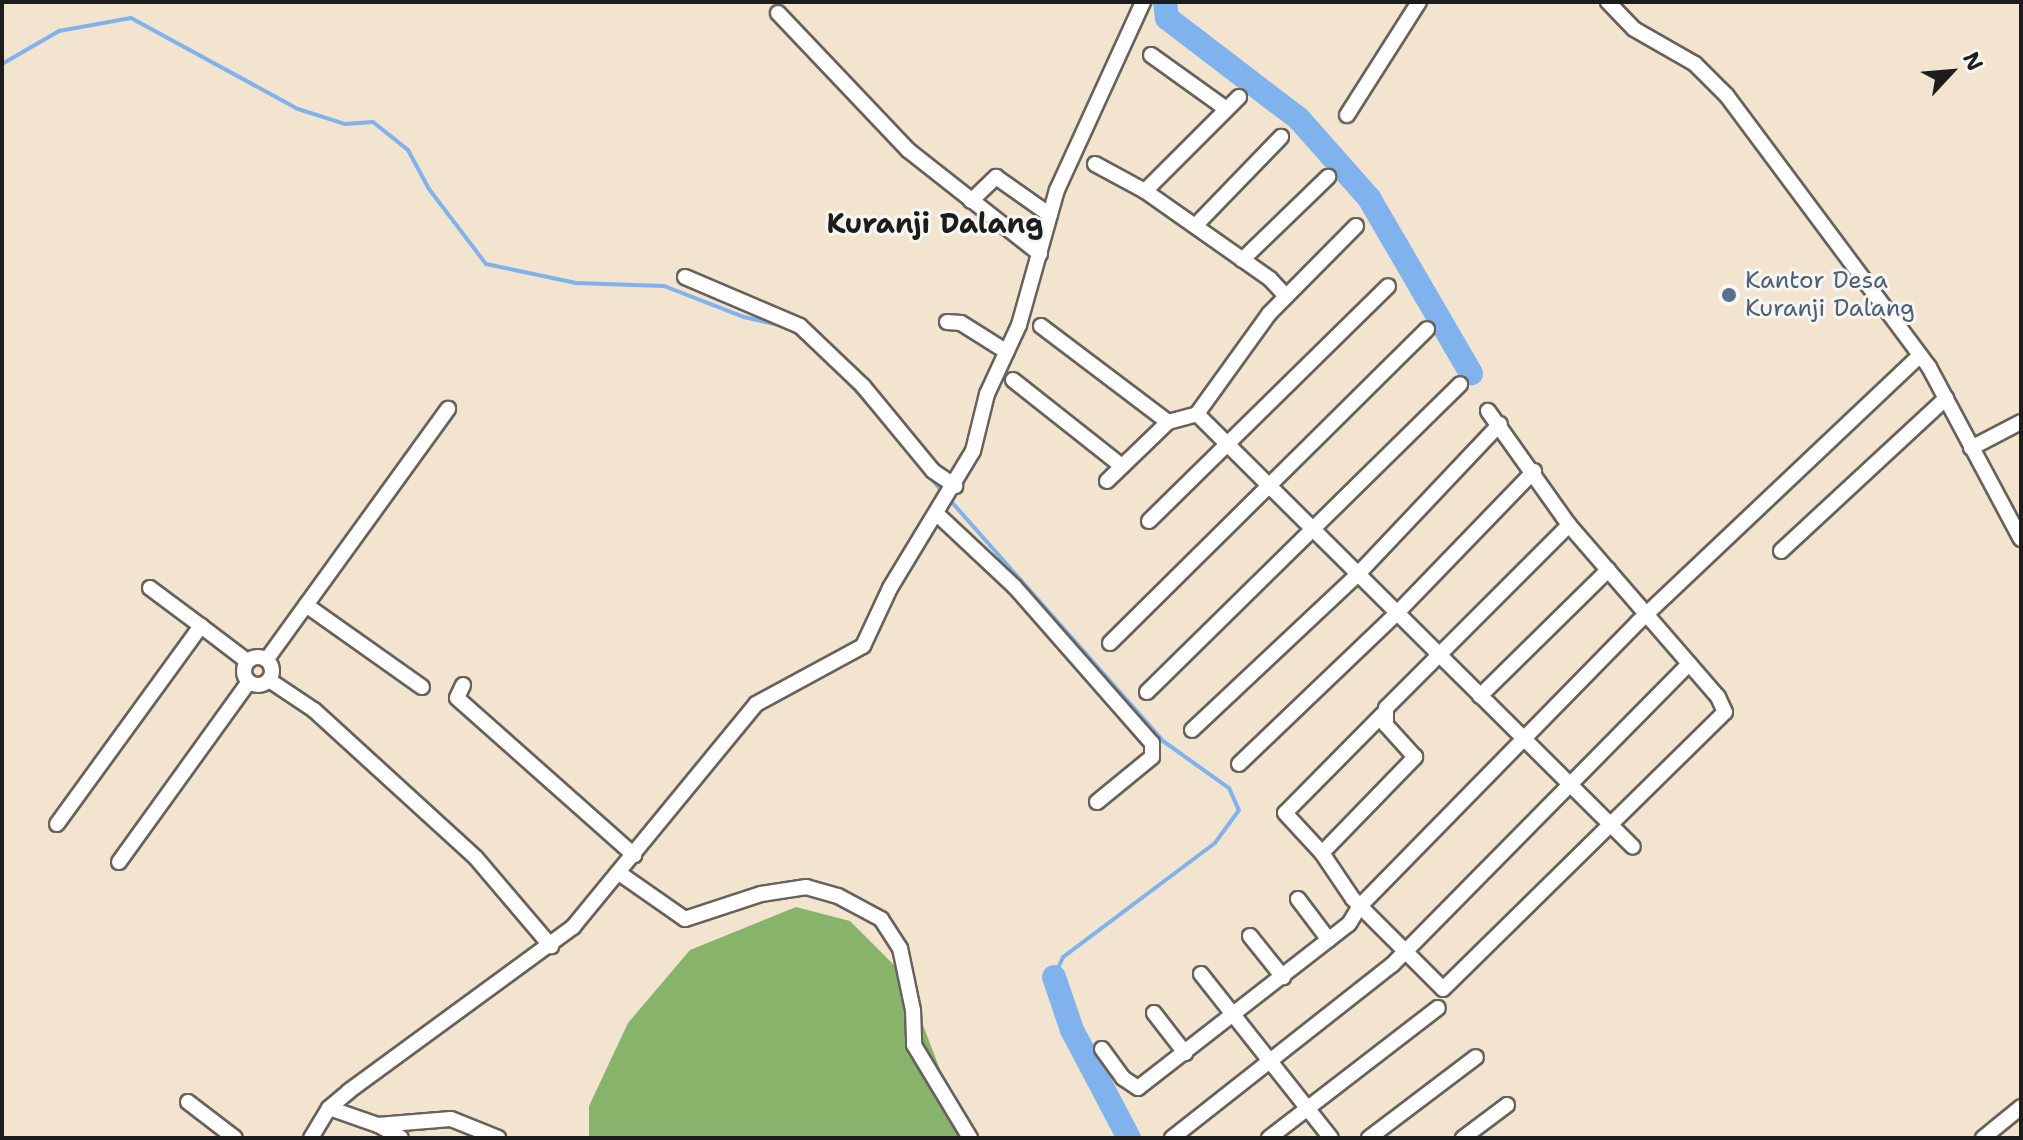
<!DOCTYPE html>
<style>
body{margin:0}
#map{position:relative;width:2023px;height:1140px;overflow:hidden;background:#f3e4cf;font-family:"Shantell Sans",sans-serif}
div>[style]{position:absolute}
.forest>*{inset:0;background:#87b36b}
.stream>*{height:4px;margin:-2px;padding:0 2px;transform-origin:2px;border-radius:2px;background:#80b3ed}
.river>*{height:24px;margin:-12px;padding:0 12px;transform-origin:12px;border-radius:12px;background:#80b3ed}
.roads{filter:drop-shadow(2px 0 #67625b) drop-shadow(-2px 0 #67625b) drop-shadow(0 2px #67625b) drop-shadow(0 -2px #67625b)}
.minor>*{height:14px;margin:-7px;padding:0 7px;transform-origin:7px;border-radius:7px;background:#fff}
.minor>.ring{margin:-7px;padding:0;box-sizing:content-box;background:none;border:14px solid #fff;border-radius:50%}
.dots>*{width:22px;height:22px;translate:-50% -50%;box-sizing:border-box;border:4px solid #f6f6f2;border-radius:50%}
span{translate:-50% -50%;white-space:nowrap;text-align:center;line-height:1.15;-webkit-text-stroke:6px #f6f6f2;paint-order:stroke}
.service-label{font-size:24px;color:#4e5e75}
.left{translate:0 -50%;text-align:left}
.quarter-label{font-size:28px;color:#1c1c1c;font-weight:700}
.frame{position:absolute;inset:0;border:4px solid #1c1c1c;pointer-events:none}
.north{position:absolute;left:1911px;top:32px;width:80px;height:80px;-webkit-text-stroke:6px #f6f6f2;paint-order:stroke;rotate:64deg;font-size:22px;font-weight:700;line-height:32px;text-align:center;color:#1c1c1c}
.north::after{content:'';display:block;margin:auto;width:28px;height:36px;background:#1c1c1c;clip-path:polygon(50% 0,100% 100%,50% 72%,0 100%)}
</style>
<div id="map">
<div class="forest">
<div style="clip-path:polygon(796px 907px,850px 921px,904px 975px,966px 1138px,589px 1138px,589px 1106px,628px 1023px,690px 950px)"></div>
</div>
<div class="stream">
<div style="left:2px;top:64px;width:66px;rotate:-30.1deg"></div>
<div style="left:59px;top:31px;width:73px;rotate:-10.2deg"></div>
<div style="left:131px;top:18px;width:190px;rotate:28.6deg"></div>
<div style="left:298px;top:109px;width:49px;rotate:17.7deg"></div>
<div style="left:345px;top:124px;width:28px;rotate:-4deg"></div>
<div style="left:373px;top:122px;width:45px;rotate:38.7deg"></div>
<div style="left:408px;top:150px;width:44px;rotate:61.7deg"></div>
<div style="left:429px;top:189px;width:94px;rotate:52.8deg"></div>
<div style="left:486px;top:264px;width:92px;rotate:11.9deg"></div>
<div style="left:576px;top:283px;width:88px;rotate:2deg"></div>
<div style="left:664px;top:286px;width:86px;rotate:21.2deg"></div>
<div style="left:744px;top:317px;width:37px;rotate:13deg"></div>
<div style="left:842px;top:375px;width:79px;rotate:48.6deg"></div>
<div style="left:928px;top:475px;width:23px;rotate:49deg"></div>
<div style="left:949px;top:499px;width:323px;rotate:48.5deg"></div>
<div style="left:1163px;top:741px;width:81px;rotate:35.5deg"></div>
<div style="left:1229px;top:788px;width:24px;rotate:66deg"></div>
<div style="left:1239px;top:810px;width:41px;rotate:126deg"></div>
<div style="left:1215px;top:843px;width:190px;rotate:143.1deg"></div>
<div style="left:1063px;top:957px;width:22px;rotate:114deg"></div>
</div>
<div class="river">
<div style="left:1165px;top:2px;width:16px;rotate:83deg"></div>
<div style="left:1167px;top:18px;width:166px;rotate:37.4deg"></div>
<div style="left:1299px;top:119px;width:106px;rotate:48.5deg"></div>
<div style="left:1369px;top:198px;width:203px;rotate:59.8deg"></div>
<div style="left:1054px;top:977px;width:56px;rotate:71.2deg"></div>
<div style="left:1072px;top:1030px;width:122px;rotate:62.2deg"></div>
</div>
<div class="roads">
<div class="minor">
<div style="left:1608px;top:2px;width:37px;rotate:46deg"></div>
<div style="left:1634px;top:29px;width:70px;rotate:29.8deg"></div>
<div style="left:1695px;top:64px;width:45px;rotate:45deg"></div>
<div style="left:1727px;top:96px;width:338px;rotate:53.3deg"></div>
<div style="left:1929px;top:367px;width:195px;rotate:61.9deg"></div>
<div style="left:778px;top:13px;width:189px;rotate:46.5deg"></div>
<div style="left:908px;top:150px;width:168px;rotate:38.2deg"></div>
<div style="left:1151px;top:55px;width:91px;rotate:35.6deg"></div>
<div style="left:1347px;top:115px;width:134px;rotate:-57.5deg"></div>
<div style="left:1095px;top:164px;width:57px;rotate:28.4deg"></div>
<div style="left:1145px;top:191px;width:153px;rotate:35.1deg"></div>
<div style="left:1270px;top:279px;width:23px;rotate:47deg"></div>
<div style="left:1145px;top:191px;width:133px;rotate:-45deg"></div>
<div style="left:971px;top:201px;width:35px;rotate:-44deg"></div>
<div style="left:996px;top:177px;width:66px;rotate:35.1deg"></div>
<div style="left:1195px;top:226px;width:124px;rotate:-46deg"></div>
<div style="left:1356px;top:226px;width:124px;rotate:134.7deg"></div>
<div style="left:1269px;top:314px;width:123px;rotate:125.8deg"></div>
<div style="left:1197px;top:414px;width:614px;rotate:44.8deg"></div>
<div style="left:1242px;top:260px;width:120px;rotate:-44deg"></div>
<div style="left:685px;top:277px;width:125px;rotate:23.1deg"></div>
<div style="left:800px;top:326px;width:87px;rotate:43.6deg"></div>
<div style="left:863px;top:386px;width:110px;rotate:50.5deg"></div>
<div style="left:933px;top:471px;width:27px;rotate:34deg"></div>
<div style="left:947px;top:322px;width:14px;rotate:4deg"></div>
<div style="left:961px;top:323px;width:54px;rotate:32.2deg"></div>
<div style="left:1041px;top:326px;width:159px;rotate:37.1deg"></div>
<div style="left:1013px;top:380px;width:139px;rotate:38.3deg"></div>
<div style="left:1971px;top:448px;width:56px;rotate:-27.5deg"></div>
<div style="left:1107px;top:481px;width:85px;rotate:-44deg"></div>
<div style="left:1168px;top:422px;width:30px;rotate:-15deg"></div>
<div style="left:938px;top:515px;width:104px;rotate:43.1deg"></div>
<div style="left:1014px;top:586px;width:209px;rotate:48.7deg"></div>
<div style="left:1152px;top:743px;width:14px;rotate:90deg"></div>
<div style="left:1152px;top:757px;width:71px;rotate:140.7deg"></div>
<div style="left:1149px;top:521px;width:335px;rotate:-44.5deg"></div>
<div style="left:1781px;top:551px;width:225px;rotate:-42.8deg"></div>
<div style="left:150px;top:588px;width:64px;rotate:36.7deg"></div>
<div style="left:306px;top:605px;width:142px;rotate:35.3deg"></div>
<div style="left:1110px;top:643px;width:446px;rotate:-44.7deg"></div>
<div class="ring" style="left:244px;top:657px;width:14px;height:14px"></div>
<div style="left:267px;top:659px;width:309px;rotate:-54.1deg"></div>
<div style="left:269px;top:680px;width:54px;rotate:33.7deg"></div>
<div style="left:314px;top:710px;width:219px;rotate:42.4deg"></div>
<div style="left:476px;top:858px;width:116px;rotate:49.6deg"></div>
<div style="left:463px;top:685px;width:14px;rotate:115deg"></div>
<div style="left:457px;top:698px;width:237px;rotate:41.6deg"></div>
<div style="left:1147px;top:692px;width:439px;rotate:-44.5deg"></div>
<div style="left:1480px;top:696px;width:180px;rotate:-44.5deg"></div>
<div style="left:1383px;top:714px;width:139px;rotate:134.7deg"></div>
<div style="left:1285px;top:813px;width:54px;rotate:47.2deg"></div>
<div style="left:1322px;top:853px;width:55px;rotate:56deg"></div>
<div style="left:1353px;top:899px;width:127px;rotate:45deg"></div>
<div style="left:1443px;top:989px;width:395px;rotate:-44.5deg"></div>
<div style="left:1725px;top:712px;width:17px;rotate:-115deg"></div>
<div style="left:1718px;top:697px;width:228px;rotate:-130.9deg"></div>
<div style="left:1569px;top:525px;width:140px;rotate:-125.4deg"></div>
<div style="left:1192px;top:730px;width:229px;rotate:-43.2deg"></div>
<div style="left:1359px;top:573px;width:205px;rotate:-46.6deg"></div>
<div style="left:1239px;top:764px;width:220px;rotate:-43.7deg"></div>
<div style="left:1398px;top:612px;width:196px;rotate:-46deg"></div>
<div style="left:57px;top:824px;width:245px;rotate:-54deg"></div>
<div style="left:201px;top:626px;width:58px;rotate:37.3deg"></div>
<div style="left:1322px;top:853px;width:134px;rotate:-45.9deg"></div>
<div style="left:1415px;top:757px;width:43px;rotate:-132.2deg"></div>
<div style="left:1386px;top:725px;width:17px;rotate:-90deg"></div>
<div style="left:1386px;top:708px;width:259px;rotate:-45deg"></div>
<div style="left:119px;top:862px;width:222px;rotate:-54.2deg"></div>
<div style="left:619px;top:873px;width:80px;rotate:34.9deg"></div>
<div style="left:685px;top:919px;width:80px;rotate:-18.2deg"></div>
<div style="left:761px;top:894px;width:46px;rotate:-8.8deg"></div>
<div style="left:806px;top:887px;width:33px;rotate:16deg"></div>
<div style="left:838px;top:896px;width:49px;rotate:28.1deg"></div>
<div style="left:881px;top:919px;width:35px;rotate:57deg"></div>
<div style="left:900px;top:948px;width:63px;rotate:78.2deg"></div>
<div style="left:913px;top:1010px;width:35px;rotate:88deg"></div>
<div style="left:914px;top:1045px;width:109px;rotate:58.9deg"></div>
<div style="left:1298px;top:899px;width:51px;rotate:52.9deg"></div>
<div style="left:1250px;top:936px;width:53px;rotate:51.2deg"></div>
<div style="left:1201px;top:974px;width:209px;rotate:51.6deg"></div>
<div style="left:1154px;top:1013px;width:51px;rotate:52.2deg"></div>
<div style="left:1102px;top:1049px;width:36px;rotate:54deg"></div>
<div style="left:1123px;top:1078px;width:18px;rotate:34deg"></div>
<div style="left:1138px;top:1088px;width:267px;rotate:-37.9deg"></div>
<div style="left:1349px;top:924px;width:21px;rotate:-59deg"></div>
<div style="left:1360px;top:906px;width:397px;rotate:-45.6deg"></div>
<div style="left:1638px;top:622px;width:388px;rotate:-43.4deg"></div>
<div style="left:188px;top:1102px;width:59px;rotate:37.5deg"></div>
<div style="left:329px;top:1108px;width:52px;rotate:19.1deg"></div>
<div style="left:378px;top:1125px;width:73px;rotate:-4.7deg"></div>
<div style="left:451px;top:1119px;width:51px;rotate:22deg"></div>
<div style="left:378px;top:1125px;width:26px;rotate:29deg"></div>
<div style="left:311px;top:1138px;width:35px;rotate:-59deg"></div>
<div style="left:329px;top:1108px;width:26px;rotate:-40deg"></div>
<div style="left:349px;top:1091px;width:278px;rotate:-36.2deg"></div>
<div style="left:573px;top:927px;width:288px;rotate:-50.6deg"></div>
<div style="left:756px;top:704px;width:122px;rotate:-28.5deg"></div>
<div style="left:863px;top:646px;width:64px;rotate:-65deg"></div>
<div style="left:890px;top:588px;width:160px;rotate:-58.8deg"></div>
<div style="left:973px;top:451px;width:59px;rotate:-76.2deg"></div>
<div style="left:987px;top:394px;width:76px;rotate:-65.1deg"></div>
<div style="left:1019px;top:325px;width:140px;rotate:-74.3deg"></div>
<div style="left:1057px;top:190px;width:207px;rotate:-65.4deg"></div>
<div style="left:1172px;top:1138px;width:280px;rotate:-38.2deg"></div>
<div style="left:1392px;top:965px;width:423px;rotate:-45.4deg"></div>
<div style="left:1269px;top:1138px;width:213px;rotate:-37.6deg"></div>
<div style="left:1369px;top:1138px;width:134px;rotate:-37.1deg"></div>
<div style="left:1463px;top:1138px;width:55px;rotate:-36.9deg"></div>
<div style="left:1983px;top:1138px;width:49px;rotate:-39.2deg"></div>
</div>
</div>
<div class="dots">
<div style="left:1729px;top:295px;background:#5c6f8a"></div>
</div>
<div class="service-label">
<span class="left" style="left:1745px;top:295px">Kantor Desa<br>Kuranji Dalang</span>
</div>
<div class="quarter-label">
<span style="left:935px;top:223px">Kuranji Dalang</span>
</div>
<div class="frame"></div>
<div class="north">N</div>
</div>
